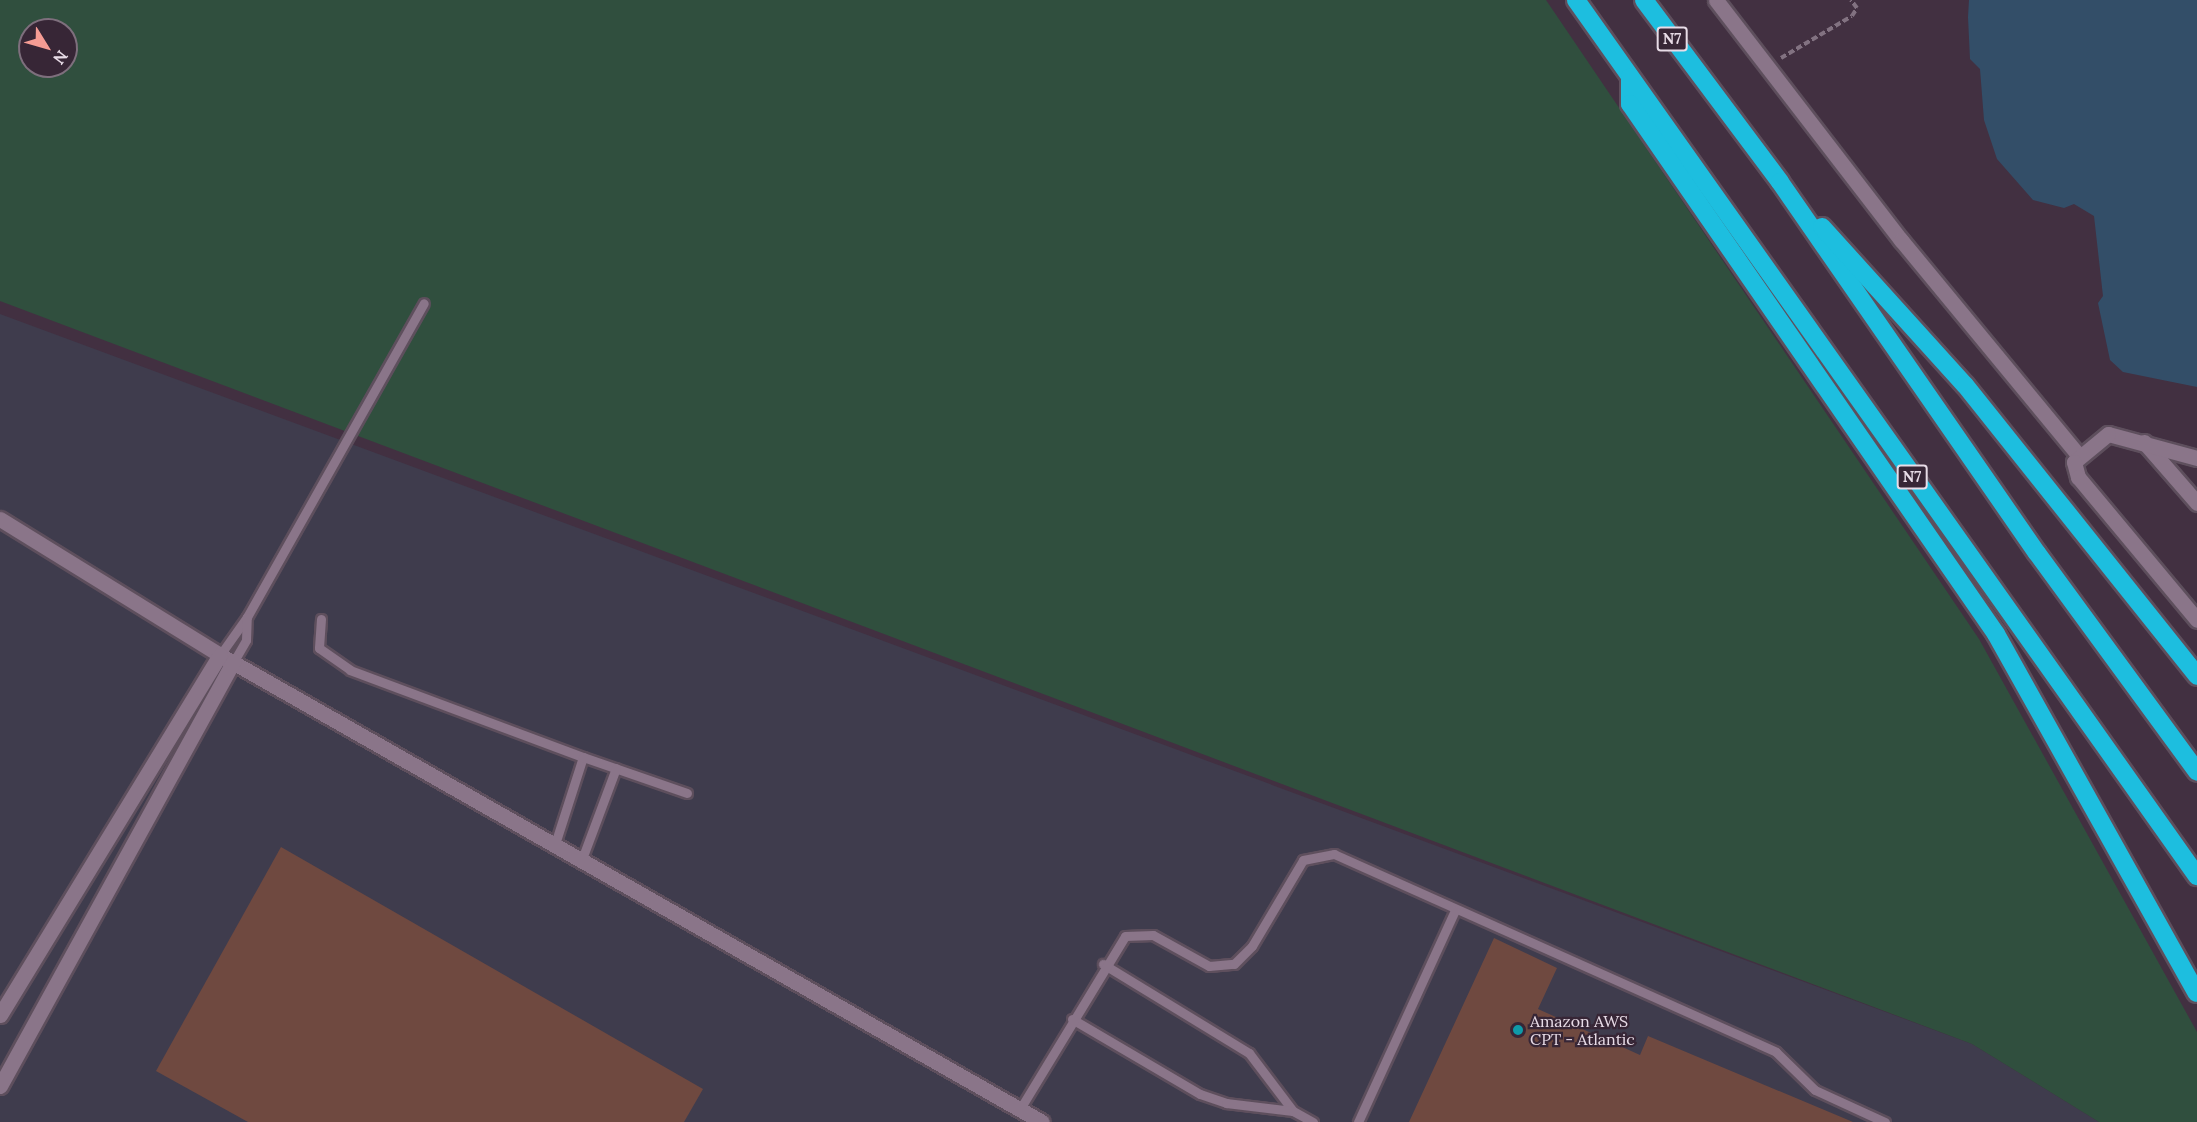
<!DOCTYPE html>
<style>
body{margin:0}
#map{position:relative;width:2197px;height:1122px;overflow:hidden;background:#423041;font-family:Lora,serif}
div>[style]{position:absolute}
.industrial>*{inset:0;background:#3f3c4d}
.green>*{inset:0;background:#304f3e}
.water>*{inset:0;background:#334e68}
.building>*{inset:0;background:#6f4940}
.path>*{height:4px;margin-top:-2px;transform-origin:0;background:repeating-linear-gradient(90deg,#827281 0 6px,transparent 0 9px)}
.roads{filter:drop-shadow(2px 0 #5e4f5d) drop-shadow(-2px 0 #5e4f5d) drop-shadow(0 2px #5e4f5d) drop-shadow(0 -2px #5e4f5d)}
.service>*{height:9px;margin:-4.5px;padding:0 4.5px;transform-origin:4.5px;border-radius:4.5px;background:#8a7589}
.minor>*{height:15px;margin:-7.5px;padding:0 7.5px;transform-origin:7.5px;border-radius:7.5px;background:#8a7589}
.motorway>*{height:18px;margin:-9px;padding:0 9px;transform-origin:9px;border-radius:9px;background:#1dbedf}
.dots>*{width:16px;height:16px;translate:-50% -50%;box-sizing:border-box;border:3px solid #372636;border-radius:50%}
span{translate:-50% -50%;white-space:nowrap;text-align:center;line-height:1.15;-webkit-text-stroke:4.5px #372636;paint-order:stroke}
.shield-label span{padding:2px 4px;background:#372636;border:2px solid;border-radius:4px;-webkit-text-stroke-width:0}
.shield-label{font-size:15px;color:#e8dce7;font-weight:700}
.poi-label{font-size:16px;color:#e8dce7}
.left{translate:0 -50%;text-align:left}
.north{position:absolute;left:18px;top:18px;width:60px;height:60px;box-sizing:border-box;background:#372636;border:2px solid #7e6f7d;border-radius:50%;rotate:127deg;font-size:16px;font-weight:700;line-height:24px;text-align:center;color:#e8dce7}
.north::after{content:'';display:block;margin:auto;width:21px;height:27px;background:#f59c94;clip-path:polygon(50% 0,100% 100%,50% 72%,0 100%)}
</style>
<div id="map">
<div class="industrial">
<div style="clip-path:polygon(0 314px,1972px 1044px,2099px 1122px,0 1122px)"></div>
</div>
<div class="green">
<div style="clip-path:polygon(evenodd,0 0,1546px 0,1979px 639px,2197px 1032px,2197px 1122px,2099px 1122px,1972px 1044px,0 301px,0 0,30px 30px,66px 30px,66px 66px,30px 66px,30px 30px)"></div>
</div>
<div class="water">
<div style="clip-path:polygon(2197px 0,2197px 387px,2123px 372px,2110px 360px,2098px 303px,2103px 296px,2094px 216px,2074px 204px,2064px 208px,2033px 200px,1997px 159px,1984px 120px,1980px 69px,1970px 59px,1968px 17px,1969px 0)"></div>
</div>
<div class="building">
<div style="clip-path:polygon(281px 847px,703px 1089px,684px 1122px,248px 1122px,156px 1071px)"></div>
<div style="clip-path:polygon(1494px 938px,1557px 968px,1538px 1009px,1640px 1055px,1648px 1036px,1853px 1122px,1409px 1122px)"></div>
</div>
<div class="path">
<div style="left:1781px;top:58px;width:82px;rotate:-30.6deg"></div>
<div style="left:1852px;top:16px;width:9px;rotate:-58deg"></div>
<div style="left:1857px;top:8px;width:10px;rotate:-127deg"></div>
</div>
<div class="roads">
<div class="service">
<div style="left:321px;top:619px;width:29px;rotate:94deg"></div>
<div style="left:319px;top:648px;width:38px;rotate:35deg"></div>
<div style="left:350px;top:670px;width:249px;rotate:20.5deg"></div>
<div style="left:220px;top:655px;width:47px;rotate:-54.6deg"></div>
<div style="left:247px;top:617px;width:360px;rotate:-60.6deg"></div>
<div style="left:234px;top:661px;width:24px;rotate:-60deg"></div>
<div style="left:246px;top:640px;width:23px;rotate:-88deg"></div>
<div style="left:555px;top:844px;width:91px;rotate:-72.2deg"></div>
<div style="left:583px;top:757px;width:110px;rotate:19.1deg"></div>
<div style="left:582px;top:859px;width:97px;rotate:-69.5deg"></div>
<div style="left:1103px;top:964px;width:171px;rotate:31.4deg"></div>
<div style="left:1249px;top:1053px;width:73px;rotate:52.8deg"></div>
<div style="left:1072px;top:1019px;width:148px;rotate:30.4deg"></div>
<div style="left:1200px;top:1094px;width:28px;rotate:19deg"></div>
<div style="left:1226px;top:1103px;width:67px;rotate:6.8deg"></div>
<div style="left:1293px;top:1111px;width:23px;rotate:29deg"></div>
<div style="left:1020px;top:1109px;width:202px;rotate:-58.7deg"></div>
<div style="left:1125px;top:936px;width:28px;rotate:-2deg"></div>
<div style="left:1153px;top:935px;width:64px;rotate:29deg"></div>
<div style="left:1209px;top:966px;width:25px;rotate:-5deg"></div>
<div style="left:1234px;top:964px;width:25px;rotate:-45deg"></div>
<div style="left:1252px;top:946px;width:100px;rotate:-59.3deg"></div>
<div style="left:1303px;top:860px;width:32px;rotate:-11deg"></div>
<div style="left:1334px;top:854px;width:484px;rotate:24.1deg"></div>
<div style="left:1776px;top:1052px;width:54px;rotate:44.3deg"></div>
<div style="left:1815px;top:1090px;width:77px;rotate:24.6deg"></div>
<div style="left:1358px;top:1122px;width:233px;rotate:-65.4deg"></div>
</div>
<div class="minor">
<div style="left:1716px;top:0;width:303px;rotate:52.4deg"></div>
<div style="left:1901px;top:240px;width:278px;rotate:50.5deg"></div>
<div style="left:2144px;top:442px;width:81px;rotate:49deg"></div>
<div style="left:2197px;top:458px;width:92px;rotate:-164.9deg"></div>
<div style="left:2108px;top:434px;width:44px;rotate:140.5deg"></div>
<div style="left:2074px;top:462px;width:16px;rotate:75deg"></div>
<div style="left:2078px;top:477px;width:186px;rotate:50.2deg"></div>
<div style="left:0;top:519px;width:259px;rotate:31.7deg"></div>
<div style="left:220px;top:655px;width:945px;rotate:29.6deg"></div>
<div style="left:0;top:1015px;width:422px;rotate:-58.6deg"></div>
<div style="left:0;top:1086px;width:485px;rotate:-61.2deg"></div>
</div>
<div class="motorway">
<div style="left:1576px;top:0;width:1074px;rotate:54.67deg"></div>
<div style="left:1644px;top:0;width:227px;rotate:53.2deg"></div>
<div style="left:1780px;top:182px;width:451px;rotate:55.3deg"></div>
<div style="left:2037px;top:553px;width:271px;rotate:53.8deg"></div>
<div style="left:1630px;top:77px;width:27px;rotate:90deg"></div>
<div style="left:1630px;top:104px;width:644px;rotate:55.37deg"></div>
<div style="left:1996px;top:634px;width:411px;rotate:60.8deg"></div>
<div style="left:1822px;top:227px;width:213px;rotate:47.9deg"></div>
<div style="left:1965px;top:385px;width:372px;rotate:51.4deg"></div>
</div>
</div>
<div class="dots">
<div style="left:1518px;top:1030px;background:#0f9aa8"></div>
</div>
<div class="shield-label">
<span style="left:1672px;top:39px">N7</span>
<span style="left:1912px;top:477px">N7</span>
</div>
<div class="poi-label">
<span class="left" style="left:1530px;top:1030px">Amazon AWS<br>CPT - Atlantic</span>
</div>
<div class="north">N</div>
</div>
